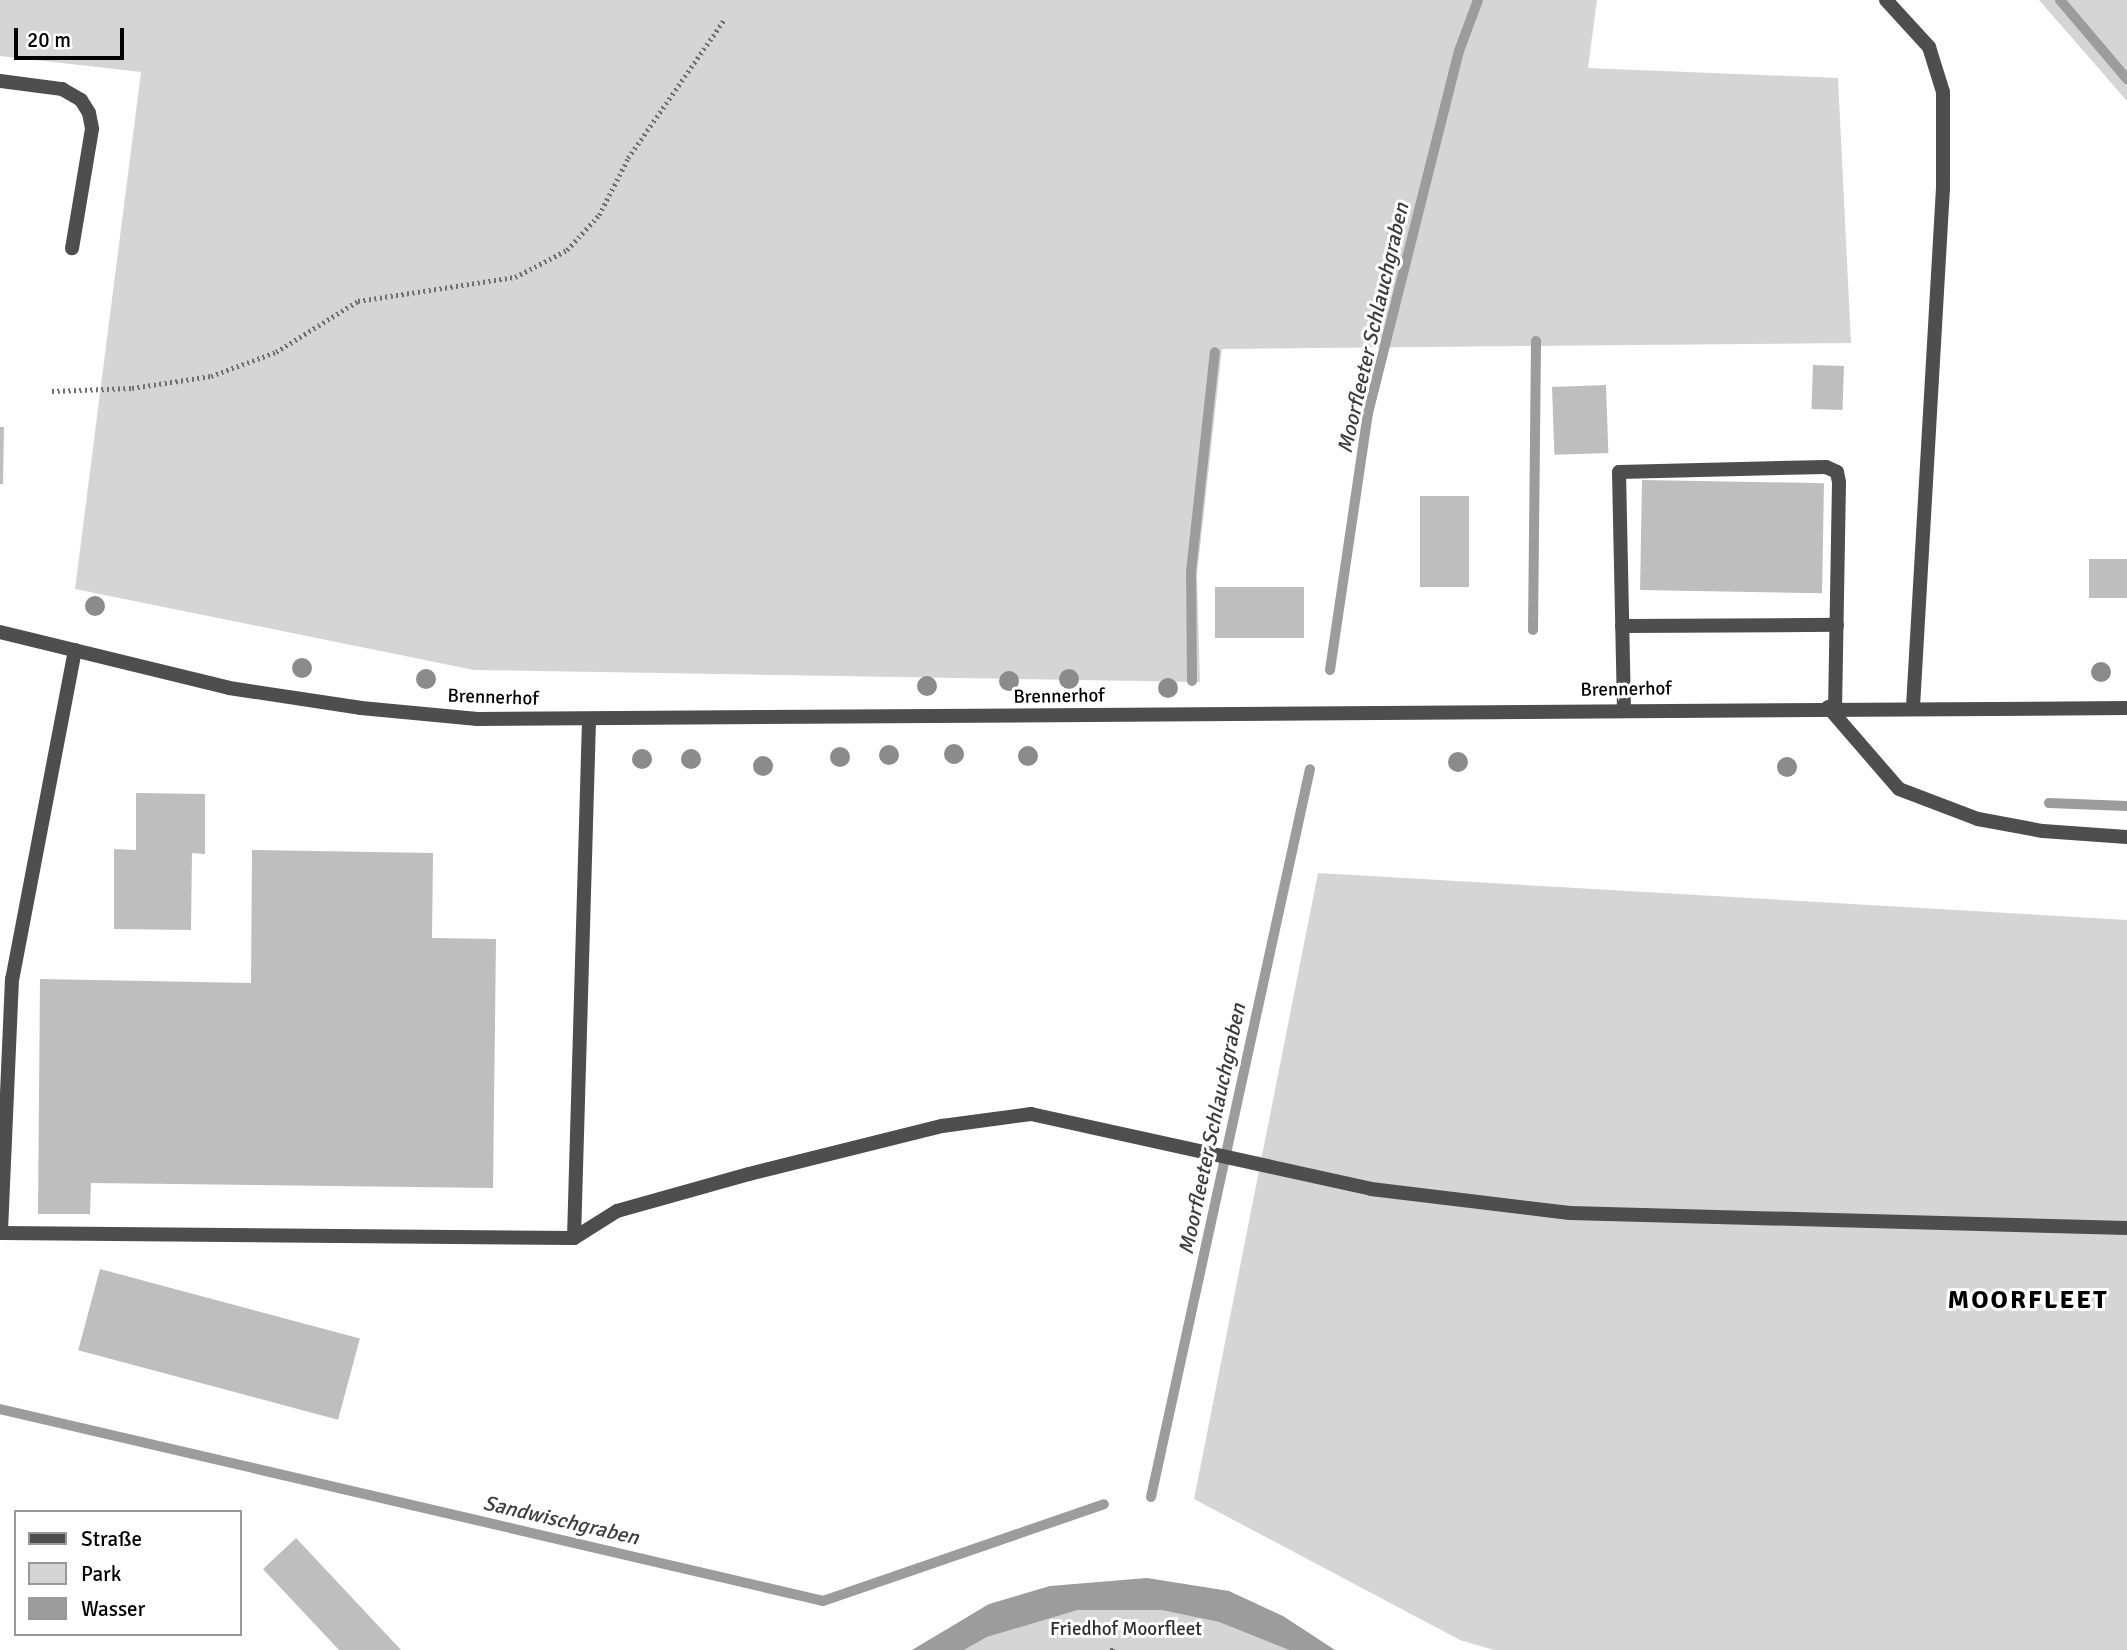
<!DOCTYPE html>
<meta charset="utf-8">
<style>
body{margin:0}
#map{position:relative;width:2127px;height:1650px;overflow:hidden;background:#fff;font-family:Signika,sans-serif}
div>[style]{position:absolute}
.green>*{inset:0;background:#d5d5d5}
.water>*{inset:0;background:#9c9c9c}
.stream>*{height:10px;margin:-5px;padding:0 5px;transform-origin:5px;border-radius:5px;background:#9c9c9c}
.building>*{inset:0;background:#bebebe;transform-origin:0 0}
.path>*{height:4.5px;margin-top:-2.25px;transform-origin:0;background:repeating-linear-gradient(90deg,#707070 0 2px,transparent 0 5.5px)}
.service>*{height:14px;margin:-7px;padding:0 7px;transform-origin:7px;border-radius:7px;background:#4e4e4e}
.tertiary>*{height:14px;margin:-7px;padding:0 7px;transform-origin:7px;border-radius:7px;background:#4e4e4e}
.trees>*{width:20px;height:20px;margin:-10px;border-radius:50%;background:#8b8b8b}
span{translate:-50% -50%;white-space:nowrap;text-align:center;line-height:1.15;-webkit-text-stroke:6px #fff;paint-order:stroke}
.street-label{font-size:19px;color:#000}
.park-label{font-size:19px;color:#2c2c2c}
.water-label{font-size:21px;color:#3d3d3d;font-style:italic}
.district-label{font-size:26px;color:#000;font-weight:700;letter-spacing:2px}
.legend{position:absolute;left:14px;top:1510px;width:228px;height:126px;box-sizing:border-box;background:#fff;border:2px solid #999;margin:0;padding:9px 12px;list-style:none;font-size:21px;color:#000}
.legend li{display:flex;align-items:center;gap:14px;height:35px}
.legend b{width:35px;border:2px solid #999}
.scale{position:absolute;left:14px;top:28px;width:110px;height:32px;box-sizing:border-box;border:4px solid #000;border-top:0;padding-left:9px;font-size:21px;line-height:24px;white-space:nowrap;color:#000;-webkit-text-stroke:5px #fff;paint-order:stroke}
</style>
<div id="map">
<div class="green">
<div style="clip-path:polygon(0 0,1597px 0,1588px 68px,1838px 78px,1851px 343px,1222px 349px,1197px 575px,1200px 682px,474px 670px,75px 589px,141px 72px,0 56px)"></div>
<div style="clip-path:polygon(2039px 0,2127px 0,2127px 101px)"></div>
<div style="clip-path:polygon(1318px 873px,2127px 920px,2127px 1650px,1494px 1650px,1460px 1640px,1194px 1499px)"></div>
<div style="clip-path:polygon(1078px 1610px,1161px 1610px,1219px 1622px,1289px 1650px,964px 1650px,987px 1637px)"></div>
</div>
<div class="water">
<div style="clip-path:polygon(1147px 1578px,1229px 1591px,1283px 1616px,1335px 1650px,1289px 1650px,1219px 1622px,1161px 1610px,1078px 1610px,987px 1637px,964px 1650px,912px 1650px,989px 1604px,1050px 1586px)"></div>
</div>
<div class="stream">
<div style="left:2060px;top:0;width:104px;rotate:49.7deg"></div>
<div style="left:1533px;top:630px;width:289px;rotate:-89.4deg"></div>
<div style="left:1330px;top:670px;width:260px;rotate:-81.6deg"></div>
<div style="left:1368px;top:413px;width:373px;rotate:-75.9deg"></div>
<div style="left:1459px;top:51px;width:54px;rotate:-69.6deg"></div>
<div style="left:1192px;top:681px;width:109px;rotate:-90.5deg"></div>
<div style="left:1191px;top:572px;width:221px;rotate:-83.8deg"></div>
<div style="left:2049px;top:803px;width:78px;rotate:2.2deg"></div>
<div style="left:0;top:1409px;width:845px;rotate:13.13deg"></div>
<div style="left:823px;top:1601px;width:297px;rotate:-19deg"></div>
<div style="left:1151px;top:1497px;width:745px;rotate:-77.68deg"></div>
</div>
<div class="building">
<div style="left:1813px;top:365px;width:31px;height:44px;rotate:2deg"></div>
<div style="left:1606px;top:385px;width:68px;height:54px;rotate:88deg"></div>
<div style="clip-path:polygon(0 427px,4px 427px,3px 484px,0 484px)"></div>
<div style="left:1642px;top:480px;width:182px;height:110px;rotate:1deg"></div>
<div style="left:1420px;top:496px;width:49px;height:91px"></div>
<div style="left:2127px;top:559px;width:39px;height:38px;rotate:90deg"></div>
<div style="left:1304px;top:587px;width:51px;height:89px;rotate:90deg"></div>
<div style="clip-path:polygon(136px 793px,205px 794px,205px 854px,192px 853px,191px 930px,114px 929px,114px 849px,136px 850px)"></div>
<div style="clip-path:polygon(252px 850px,433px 853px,432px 938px,496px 939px,493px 1188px,91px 1183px,90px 1214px,38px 1214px,40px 979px,251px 983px)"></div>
<div style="left:100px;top:1269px;width:269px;height:84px;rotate:15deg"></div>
<div style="clip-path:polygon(296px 1538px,401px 1650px,339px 1650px,263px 1569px)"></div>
</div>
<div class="path">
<div style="left:52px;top:391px;width:80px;rotate:-2.1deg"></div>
<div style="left:132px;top:388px;width:80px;rotate:-8.6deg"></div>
<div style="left:211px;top:376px;width:69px;rotate:-20.3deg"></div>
<div style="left:276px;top:352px;width:97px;rotate:-31.9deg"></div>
<div style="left:358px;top:301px;width:159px;rotate:-8.7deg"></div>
<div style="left:515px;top:277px;width:59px;rotate:-27.4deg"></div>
<div style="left:567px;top:250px;width:47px;rotate:-47.6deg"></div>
<div style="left:599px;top:215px;width:64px;rotate:-63deg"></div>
<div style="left:628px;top:158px;width:168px;rotate:-55.2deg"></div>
<div style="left:1112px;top:1650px;width:5px;rotate:-79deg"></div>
</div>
<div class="service">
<div style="left:1886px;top:0;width:64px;rotate:47.5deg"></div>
<div style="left:1929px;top:47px;width:47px;rotate:72.7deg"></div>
<div style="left:1943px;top:92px;width:96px;rotate:90deg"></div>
<div style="left:1943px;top:188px;width:519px;rotate:93.31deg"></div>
<div style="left:0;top:81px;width:63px;rotate:7.4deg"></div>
<div style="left:62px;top:89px;width:22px;rotate:30deg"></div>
<div style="left:81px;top:100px;width:15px;rotate:58deg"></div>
<div style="left:89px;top:113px;width:16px;rotate:79deg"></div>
<div style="left:92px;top:129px;width:121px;rotate:99.5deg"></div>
<div style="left:1622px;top:626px;width:215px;rotate:-0.3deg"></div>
<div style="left:75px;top:650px;width:335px;rotate:100.8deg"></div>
<div style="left:12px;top:979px;width:254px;rotate:92.5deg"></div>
<div style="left:1px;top:1233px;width:573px;rotate:0.5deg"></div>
<div style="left:574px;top:1238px;width:519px;rotate:-88.34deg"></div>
<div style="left:1828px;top:707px;width:108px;rotate:49.1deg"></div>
<div style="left:1899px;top:789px;width:85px;rotate:20.8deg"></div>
<div style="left:1978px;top:819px;width:66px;rotate:10.5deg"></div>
<div style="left:2043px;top:831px;width:84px;rotate:4.1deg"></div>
<div style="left:1624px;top:710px;width:238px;rotate:-91.2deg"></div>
<div style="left:1619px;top:472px;width:207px;rotate:-1.4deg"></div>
<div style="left:1826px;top:467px;width:12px;rotate:24deg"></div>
<div style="left:1837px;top:472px;width:10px;rotate:79deg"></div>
<div style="left:1839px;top:482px;width:225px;rotate:91deg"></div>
<div style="left:574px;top:1238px;width:51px;rotate:-32.1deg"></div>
<div style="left:617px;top:1211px;width:137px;rotate:-15.7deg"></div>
<div style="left:749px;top:1174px;width:199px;rotate:-14deg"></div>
<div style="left:942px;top:1126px;width:90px;rotate:-7.7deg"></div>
<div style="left:1031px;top:1114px;width:348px;rotate:12.4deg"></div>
<div style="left:1371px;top:1189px;width:200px;rotate:6.9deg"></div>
<div style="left:1570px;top:1213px;width:557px;rotate:1.54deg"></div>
</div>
<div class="tertiary">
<div style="left:0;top:632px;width:236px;rotate:13.7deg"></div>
<div style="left:229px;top:688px;width:134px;rotate:8.6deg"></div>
<div style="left:361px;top:708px;width:117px;rotate:5.4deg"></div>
<div style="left:477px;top:719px;width:1650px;rotate:-0.38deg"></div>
</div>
<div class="trees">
<div style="left:95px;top:606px"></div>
<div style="left:302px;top:668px"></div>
<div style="left:2101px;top:672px"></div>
<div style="left:426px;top:679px"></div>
<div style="left:1069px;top:679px"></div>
<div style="left:1009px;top:681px"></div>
<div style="left:927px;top:686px"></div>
<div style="left:1168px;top:688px"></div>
<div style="left:954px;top:754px"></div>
<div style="left:889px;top:755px"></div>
<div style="left:1028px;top:756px"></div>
<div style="left:840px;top:757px"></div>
<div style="left:642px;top:759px"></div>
<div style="left:691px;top:759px"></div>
<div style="left:1458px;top:762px"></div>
<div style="left:763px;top:766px"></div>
<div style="left:1787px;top:767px"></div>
</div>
<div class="street-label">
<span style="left:1626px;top:690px;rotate:-1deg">Brennerhof</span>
<span style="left:1059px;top:697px;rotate:-1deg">Brennerhof</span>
<span style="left:493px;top:698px;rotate:2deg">Brennerhof</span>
</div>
<div class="park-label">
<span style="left:1126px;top:1630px">Friedhof Moorfleet</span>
</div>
<div class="water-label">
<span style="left:1373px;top:328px;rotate:-77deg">Moorfleeter Schlauchgraben</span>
<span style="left:1212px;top:1129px;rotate:-78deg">Moorfleeter Schlauchgraben</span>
<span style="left:561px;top:1520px;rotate:13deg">Sandwischgraben</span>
</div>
<div class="district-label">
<span style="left:2028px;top:1301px">MOORFLEET</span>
</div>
<ul class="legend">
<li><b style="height:9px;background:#4e4e4e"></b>Straße</li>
<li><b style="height:19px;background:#d5d5d5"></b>Park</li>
<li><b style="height:19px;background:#9c9c9c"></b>Wasser</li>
</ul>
<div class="scale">20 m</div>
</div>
